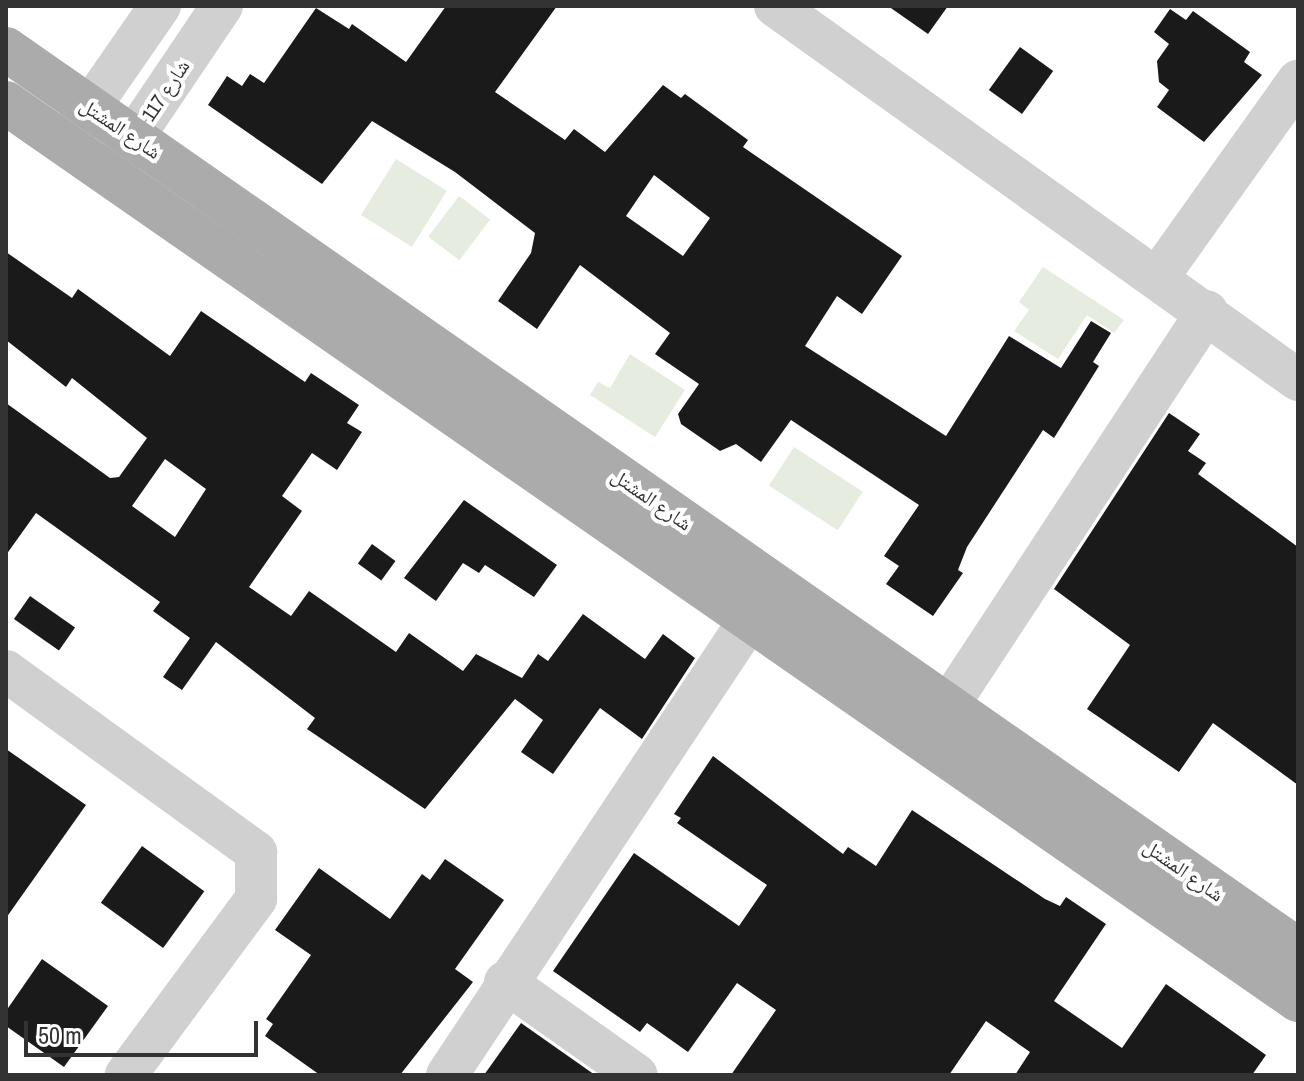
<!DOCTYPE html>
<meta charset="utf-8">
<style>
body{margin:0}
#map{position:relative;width:1304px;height:1081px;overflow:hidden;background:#fff;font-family:"Archivo Narrow","Noto Naskh Arabic",sans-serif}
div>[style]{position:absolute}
.green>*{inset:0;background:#e6ecdf;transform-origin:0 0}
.building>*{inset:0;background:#1a1a1a;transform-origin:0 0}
.minor>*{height:42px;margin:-21px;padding:0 21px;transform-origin:21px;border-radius:21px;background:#d0d0d0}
.major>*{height:44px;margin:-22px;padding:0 22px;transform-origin:22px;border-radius:22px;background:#ababab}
span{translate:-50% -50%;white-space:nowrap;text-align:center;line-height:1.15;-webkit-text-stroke:8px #fff;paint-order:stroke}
.street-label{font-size:20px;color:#333}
.frame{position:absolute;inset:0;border:8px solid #333;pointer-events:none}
.scale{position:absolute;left:24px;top:1021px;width:234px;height:36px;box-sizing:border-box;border:4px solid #333;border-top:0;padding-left:10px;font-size:24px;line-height:28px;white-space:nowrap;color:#333;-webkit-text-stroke:6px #fff;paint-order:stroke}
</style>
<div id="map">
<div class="green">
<div style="left:396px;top:159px;width:60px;height:66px;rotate:32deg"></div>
<div style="left:459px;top:196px;width:39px;height:51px;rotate:37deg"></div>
<div style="clip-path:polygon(1043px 267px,1124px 320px,1114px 333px,1087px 315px,1058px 359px,1014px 331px,1029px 310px,1019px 302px)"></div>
<div style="clip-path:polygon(630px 354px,685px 390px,655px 437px,590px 395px,598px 382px,610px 388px)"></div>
<div style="left:794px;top:447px;width:82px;height:46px;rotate:33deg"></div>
</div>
<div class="building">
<div style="clip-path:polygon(evenodd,446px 6px,557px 6px,495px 92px,565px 140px,574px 129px,605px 152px,663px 85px,681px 98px,685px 94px,748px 140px,743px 147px,902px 256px,862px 314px,837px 296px,805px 346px,946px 436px,1009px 336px,1061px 368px,1091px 321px,1111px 333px,1093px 362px,1099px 366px,1054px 438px,1043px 430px,967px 547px,958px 570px,963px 573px,933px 616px,886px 584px,899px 566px,884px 556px,919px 505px,791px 420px,761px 462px,736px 444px,720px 451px,681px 424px,678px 414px,699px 384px,655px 354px,670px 333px,580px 265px,537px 329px,498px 301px,531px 253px,535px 233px,455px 172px,372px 121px,322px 184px,208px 105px,227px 76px,242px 86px,250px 74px,264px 83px,316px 8px,349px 29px,352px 24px,406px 62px,446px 6px,654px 175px,710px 218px,683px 256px,626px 216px,654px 175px)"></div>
<div style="clip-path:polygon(888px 6px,948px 6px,928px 34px)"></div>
<div style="clip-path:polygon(1170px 9px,1186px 20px,1193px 11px,1250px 52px,1244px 62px,1262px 75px,1204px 142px,1157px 107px,1169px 90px,1159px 82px,1157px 61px,1169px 44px,1154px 32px)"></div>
<div style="left:1020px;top:47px;width:41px;height:53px;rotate:36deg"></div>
<div style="clip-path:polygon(evenodd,6px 252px,72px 298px,78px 289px,170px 356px,201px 311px,305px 382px,311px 373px,359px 405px,347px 423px,362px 432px,337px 470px,312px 453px,282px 496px,302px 511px,249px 587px,291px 616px,309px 591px,396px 652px,409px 633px,463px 671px,476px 654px,522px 678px,538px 654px,548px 661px,583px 614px,645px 659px,663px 634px,695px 658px,642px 739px,600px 708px,553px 774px,521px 752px,543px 720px,515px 699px,425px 809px,307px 729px,315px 718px,216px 642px,182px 690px,163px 677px,190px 638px,153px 611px,160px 602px,36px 513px,6px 555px,6px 403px,110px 478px,119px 477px,147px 438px,72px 378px,66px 387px,6px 340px,6px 252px,165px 459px,206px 489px,175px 537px,132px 506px,165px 459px)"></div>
<div style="clip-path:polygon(1169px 413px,1200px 434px,1188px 451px,1206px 463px,1198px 474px,1298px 547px,1298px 785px,1213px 723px,1179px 772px,1087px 709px,1130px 645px,1054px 589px)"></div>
<div style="clip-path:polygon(464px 500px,557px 565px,534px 597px,485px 565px,479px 573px,463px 563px,436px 601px,404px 578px)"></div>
<div style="left:372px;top:544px;width:29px;height:24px;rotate:36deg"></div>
<div style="left:30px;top:596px;width:55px;height:28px;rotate:35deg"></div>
<div style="clip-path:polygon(6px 749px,86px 805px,6px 918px)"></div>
<div style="clip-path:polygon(713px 756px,843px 854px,848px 847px,876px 866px,912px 810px,1045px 899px,1060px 906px,1066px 897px,1106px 924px,1054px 1001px,1122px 1048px,1166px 984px,1266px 1055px,1252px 1075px,1015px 1075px,1030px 1052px,986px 1021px,949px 1075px,731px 1075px,776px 1010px,737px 983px,688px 1052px,647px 1023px,640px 1032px,553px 971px,634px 853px,739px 926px,767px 885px,677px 823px,681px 818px,674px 814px)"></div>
<div style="left:142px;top:846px;width:77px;height:70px;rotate:36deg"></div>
<div style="clip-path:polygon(445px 859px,504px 900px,455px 969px,473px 982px,400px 1075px,320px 1075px,265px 1036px,273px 1024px,266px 1019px,311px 955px,275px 930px,319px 868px,390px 919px,422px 874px,430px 880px)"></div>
<div style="clip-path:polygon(42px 959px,108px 1006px,64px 1067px,6px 1026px,6px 1011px)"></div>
<div style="clip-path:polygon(521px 1023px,595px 1075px,484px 1075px)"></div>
</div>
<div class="minor">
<div style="left:775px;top:6px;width:643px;rotate:35.57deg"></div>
<div style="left:70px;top:136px;width:158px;rotate:-55.3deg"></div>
<div style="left:114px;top:166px;width:193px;rotate:-56deg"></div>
<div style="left:1158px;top:277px;width:241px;rotate:-54.5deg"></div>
<div style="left:6px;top:671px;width:309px;rotate:35.9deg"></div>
<div style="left:256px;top:852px;width:47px;rotate:90deg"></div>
<div style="left:256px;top:899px;width:219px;rotate:126.5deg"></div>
<div style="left:948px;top:706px;width:472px;rotate:-56.7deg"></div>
<div style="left:505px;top:982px;width:161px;rotate:35.2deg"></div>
<div style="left:447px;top:1075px;width:547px;rotate:-56.4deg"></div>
</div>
<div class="major">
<div style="left:6px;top:49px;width:1575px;rotate:34.89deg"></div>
<div style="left:6px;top:103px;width:1573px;rotate:34.77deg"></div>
</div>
<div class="street-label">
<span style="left:165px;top:90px;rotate:-56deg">شارع 117</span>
<span style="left:121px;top:128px;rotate:34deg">شارع المشتل</span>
<span style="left:652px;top:499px;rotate:35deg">شارع المشتل</span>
<span style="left:1184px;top:870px;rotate:35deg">شارع المشتل</span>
</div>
<div class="frame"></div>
<div class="scale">50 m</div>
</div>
